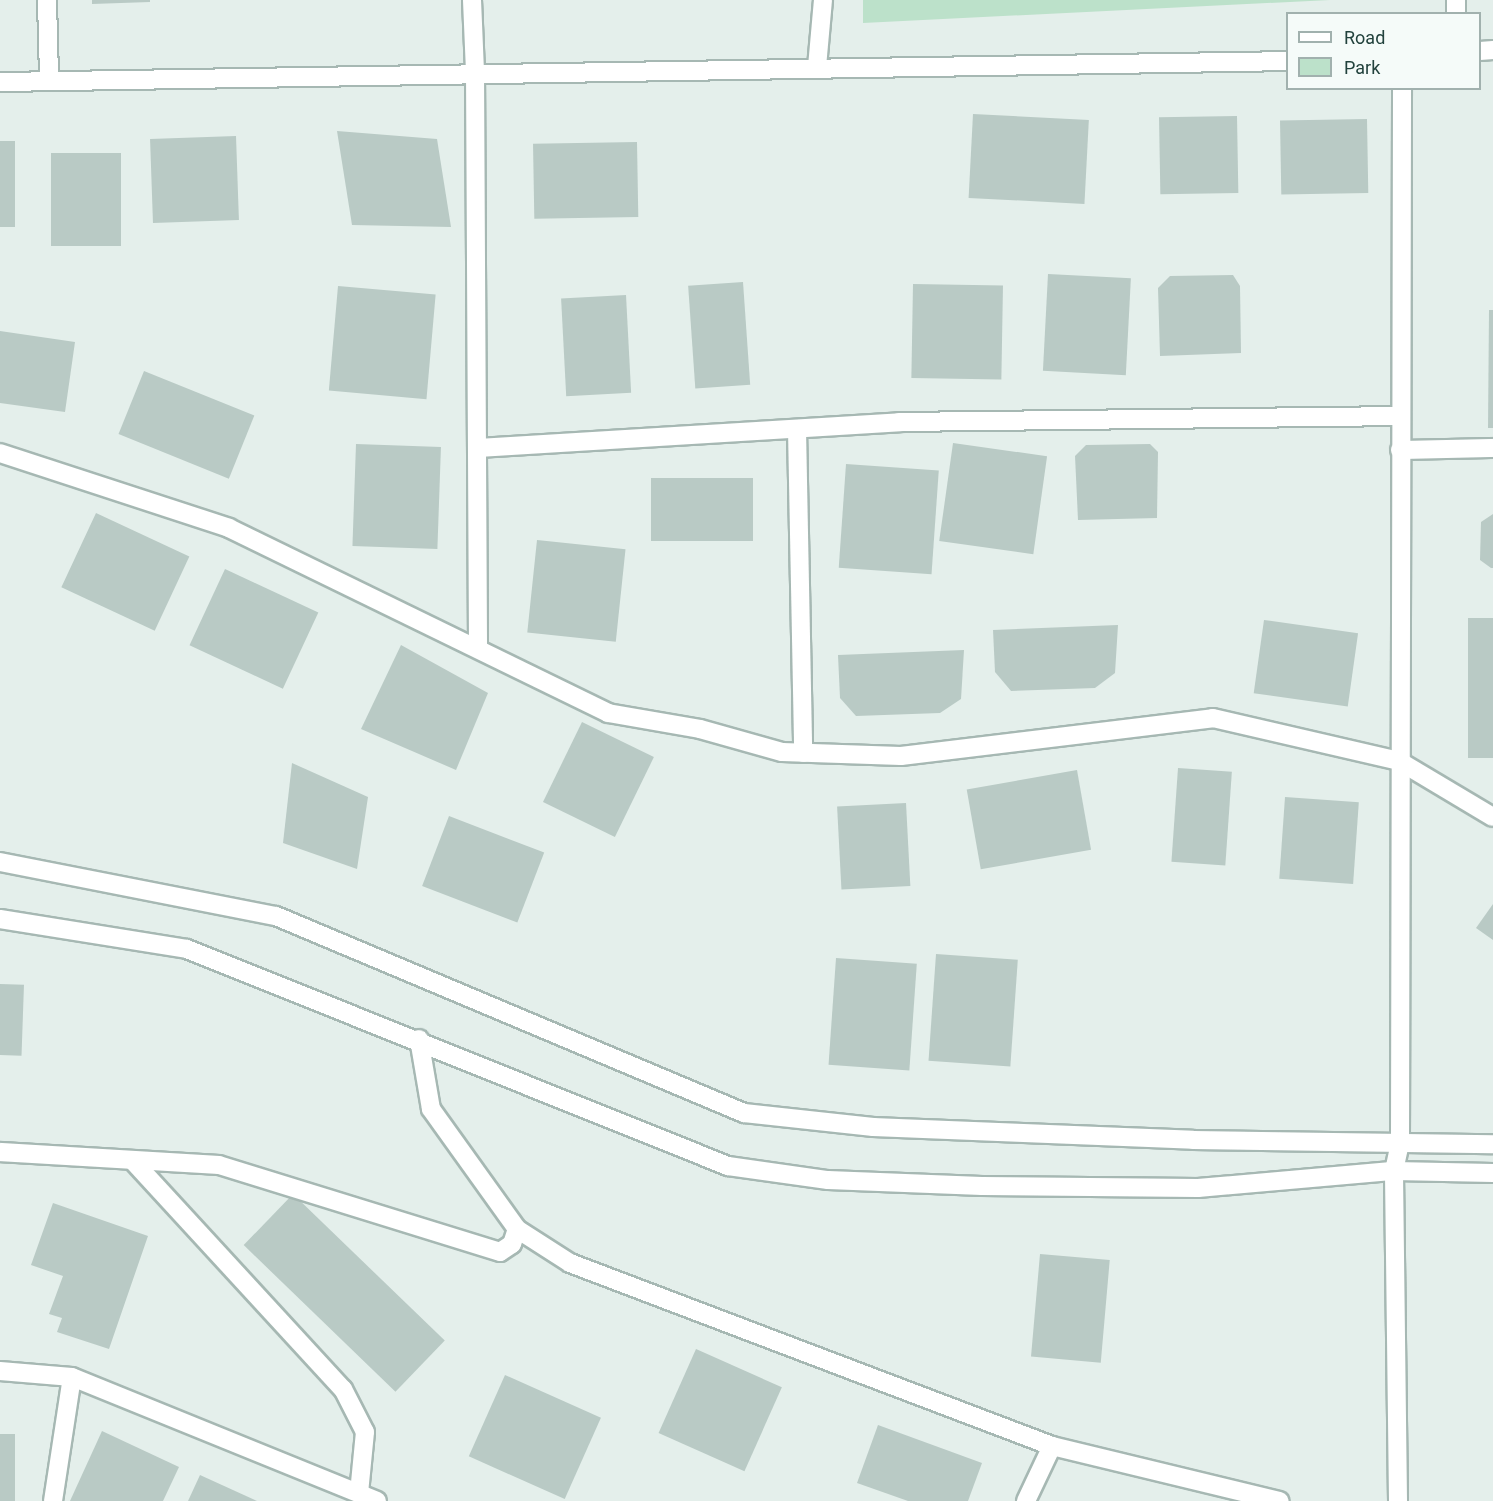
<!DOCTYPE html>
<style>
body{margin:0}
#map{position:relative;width:1493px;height:1501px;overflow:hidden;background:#e4efeb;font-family:Roboto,sans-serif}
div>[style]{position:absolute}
.green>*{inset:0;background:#bce1ca}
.building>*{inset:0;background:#b9cac5;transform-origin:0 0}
.roads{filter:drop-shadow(2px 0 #a6b8b3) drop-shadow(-2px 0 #a6b8b3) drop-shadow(0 2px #a6b8b3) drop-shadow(0 -2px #a6b8b3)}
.street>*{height:18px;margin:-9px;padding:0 9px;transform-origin:9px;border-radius:9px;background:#fff}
.secondary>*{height:18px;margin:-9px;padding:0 9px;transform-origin:9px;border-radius:9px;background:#fff}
span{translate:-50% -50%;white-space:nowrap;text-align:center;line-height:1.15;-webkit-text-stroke:4.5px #f5fbf9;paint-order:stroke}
.legend{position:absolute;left:1286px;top:12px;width:195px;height:78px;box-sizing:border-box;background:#f5fbf9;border:2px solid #a1b1ae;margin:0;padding:8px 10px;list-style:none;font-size:18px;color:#22423d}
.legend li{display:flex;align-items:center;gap:12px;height:30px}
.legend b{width:30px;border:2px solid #a1b1ae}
</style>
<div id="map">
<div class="green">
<div style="clip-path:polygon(863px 0,1330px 0,863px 23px)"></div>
</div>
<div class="building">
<div style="clip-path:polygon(92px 0,150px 0,150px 2px,92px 4px)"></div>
<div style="left:973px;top:114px;width:116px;height:84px;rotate:3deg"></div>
<div style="left:1237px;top:116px;width:77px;height:78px;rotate:89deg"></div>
<div style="left:1367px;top:119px;width:74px;height:87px;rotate:89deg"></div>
<div style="clip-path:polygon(337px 131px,437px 139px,451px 227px,352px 225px)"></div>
<div style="left:236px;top:136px;width:84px;height:86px;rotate:88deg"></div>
<div style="left:0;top:141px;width:15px;height:86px"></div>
<div style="left:637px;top:142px;width:75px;height:104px;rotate:89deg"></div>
<div style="left:51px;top:153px;width:70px;height:93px"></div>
<div style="left:1048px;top:274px;width:83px;height:97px;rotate:3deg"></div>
<div style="clip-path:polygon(1233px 275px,1240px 286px,1241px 353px,1160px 356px,1158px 288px,1170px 276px)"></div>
<div style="left:743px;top:282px;width:103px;height:55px;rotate:86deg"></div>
<div style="left:913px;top:284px;width:90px;height:94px;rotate:1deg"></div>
<div style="left:338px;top:286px;width:98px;height:105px;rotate:5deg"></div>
<div style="left:626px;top:295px;width:98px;height:65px;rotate:87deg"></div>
<div style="clip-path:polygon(1489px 310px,1493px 310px,1493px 428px,1488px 428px)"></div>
<div style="clip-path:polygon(0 331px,75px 342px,65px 412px,0 403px)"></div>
<div style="left:144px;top:371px;width:119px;height:68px;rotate:22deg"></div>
<div style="left:953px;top:443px;width:95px;height:99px;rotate:8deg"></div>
<div style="left:356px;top:444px;width:85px;height:102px;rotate:2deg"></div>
<div style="clip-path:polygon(1150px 444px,1158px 452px,1157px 518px,1078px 520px,1075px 456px,1086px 445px)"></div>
<div style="left:846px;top:464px;width:93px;height:104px;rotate:4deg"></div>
<div style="left:651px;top:478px;width:102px;height:63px"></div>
<div style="left:96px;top:513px;width:103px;height:82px;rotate:25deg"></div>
<div style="clip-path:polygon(1493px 514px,1493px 568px,1491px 568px,1480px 560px,1481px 522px)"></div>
<div style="left:537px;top:540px;width:89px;height:93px;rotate:6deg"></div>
<div style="left:225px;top:569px;width:103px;height:84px;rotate:25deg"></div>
<div style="left:1468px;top:618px;width:25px;height:140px"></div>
<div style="left:1264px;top:620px;width:95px;height:74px;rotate:8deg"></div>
<div style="clip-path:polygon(1118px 625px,1115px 673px,1095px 688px,1011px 691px,995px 672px,993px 630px)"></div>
<div style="clip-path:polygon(401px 645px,488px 693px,456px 770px,361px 729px)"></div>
<div style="clip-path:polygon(964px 650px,961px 699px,940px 713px,856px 716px,840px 698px,838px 655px)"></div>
<div style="left:582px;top:722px;width:80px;height:89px;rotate:26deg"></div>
<div style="clip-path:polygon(292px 763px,368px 797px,357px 869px,283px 843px)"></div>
<div style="left:1178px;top:768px;width:54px;height:94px;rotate:4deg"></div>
<div style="left:1077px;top:770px;width:81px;height:112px;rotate:80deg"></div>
<div style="left:1285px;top:797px;width:74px;height:82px;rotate:4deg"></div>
<div style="left:906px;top:803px;width:83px;height:69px;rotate:87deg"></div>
<div style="left:449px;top:816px;width:102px;height:75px;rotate:21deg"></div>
<div style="clip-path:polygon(1493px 904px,1493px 940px,1476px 928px)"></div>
<div style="left:936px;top:954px;width:82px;height:107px;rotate:4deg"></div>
<div style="left:836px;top:958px;width:81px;height:107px;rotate:4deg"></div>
<div style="left:0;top:984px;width:24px;height:71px;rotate:2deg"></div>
<div style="left:293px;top:1194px;width:211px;height:71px;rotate:44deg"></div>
<div style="clip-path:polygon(53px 1203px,148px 1236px,109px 1349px,57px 1332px,62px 1318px,49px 1314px,63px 1276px,31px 1265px)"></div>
<div style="left:1040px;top:1254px;width:70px;height:103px;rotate:5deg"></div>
<div style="left:696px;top:1349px;width:94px;height:92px;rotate:24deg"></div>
<div style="left:505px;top:1375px;width:105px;height:89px;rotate:24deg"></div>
<div style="clip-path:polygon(878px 1425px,982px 1463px,968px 1501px,908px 1501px,857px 1483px)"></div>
<div style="clip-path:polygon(102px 1431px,179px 1467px,163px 1501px,70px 1501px)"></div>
<div style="left:0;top:1434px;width:15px;height:67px"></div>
<div style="clip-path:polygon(200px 1475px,257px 1501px,188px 1501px)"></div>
</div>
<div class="roads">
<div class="street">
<div style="left:47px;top:0;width:79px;rotate:88.5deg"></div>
<div style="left:1456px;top:0;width:14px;rotate:90deg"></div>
<div style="left:817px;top:67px;width:67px;rotate:-84.9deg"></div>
<div style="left:475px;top:71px;width:576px;rotate:89.7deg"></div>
<div style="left:797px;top:429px;width:324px;rotate:88.9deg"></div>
<div style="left:479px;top:448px;width:421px;rotate:-3.5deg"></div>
<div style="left:899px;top:422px;width:502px;rotate:-0.68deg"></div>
<div style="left:1400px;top:450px;width:93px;rotate:-1.2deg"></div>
<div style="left:0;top:453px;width:241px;rotate:18.1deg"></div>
<div style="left:229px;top:528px;width:422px;rotate:26deg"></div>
<div style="left:608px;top:713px;width:93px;rotate:9.9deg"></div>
<div style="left:700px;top:729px;width:85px;rotate:15.7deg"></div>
<div style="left:782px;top:752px;width:119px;rotate:1.9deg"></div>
<div style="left:901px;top:756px;width:314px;rotate:-6.9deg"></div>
<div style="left:1213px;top:718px;width:191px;rotate:13deg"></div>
<div style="left:1399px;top:761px;width:109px;rotate:30.8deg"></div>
<div style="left:0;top:1152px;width:219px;rotate:3.4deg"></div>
<div style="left:219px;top:1165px;width:294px;rotate:17.2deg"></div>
<div style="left:500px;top:1252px;width:14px;rotate:-34deg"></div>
<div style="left:512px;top:1244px;width:16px;rotate:-72deg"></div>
<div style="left:517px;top:1229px;width:148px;rotate:-125.6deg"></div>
<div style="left:431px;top:1109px;width:71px;rotate:-99.7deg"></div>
<div style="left:133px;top:1161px;width:310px;rotate:47.4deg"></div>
<div style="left:343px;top:1389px;width:48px;rotate:62.9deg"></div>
<div style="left:365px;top:1432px;width:61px;rotate:95.6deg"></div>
<div style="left:517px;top:1229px;width:63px;rotate:32.7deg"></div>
<div style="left:570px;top:1263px;width:516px;rotate:20.79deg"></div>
<div style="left:1052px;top:1446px;width:234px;rotate:13.6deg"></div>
<div style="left:0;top:1371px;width:72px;rotate:4.8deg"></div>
<div style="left:72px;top:1377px;width:329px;rotate:22.1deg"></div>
<div style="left:53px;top:1501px;width:125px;rotate:-81.3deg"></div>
<div style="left:1026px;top:1501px;width:61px;rotate:-64.7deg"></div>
<div style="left:1398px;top:1501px;width:330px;rotate:-90.7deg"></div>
<div style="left:1394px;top:1171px;width:30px;rotate:-78deg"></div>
<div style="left:1400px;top:1142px;width:1054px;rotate:-89.89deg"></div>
</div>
<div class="secondary">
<div style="left:472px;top:0;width:71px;rotate:87.6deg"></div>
<div style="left:1480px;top:51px;width:13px;rotate:-4deg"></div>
<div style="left:0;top:82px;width:1288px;rotate:-0.93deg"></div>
<div style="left:0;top:862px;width:281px;rotate:11.1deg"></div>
<div style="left:276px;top:916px;width:508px;rotate:22.83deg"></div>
<div style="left:744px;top:1113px;width:130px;rotate:6.2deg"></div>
<div style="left:873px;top:1127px;width:320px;rotate:2.3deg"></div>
<div style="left:1193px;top:1140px;width:300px;rotate:0.8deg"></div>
<div style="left:0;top:919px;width:189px;rotate:9.1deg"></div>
<div style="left:187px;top:949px;width:583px;rotate:21.86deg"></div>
<div style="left:728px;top:1166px;width:101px;rotate:8deg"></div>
<div style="left:828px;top:1180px;width:154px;rotate:2.2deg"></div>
<div style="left:982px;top:1186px;width:216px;rotate:0.5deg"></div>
<div style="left:1198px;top:1188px;width:197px;rotate:-5deg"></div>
<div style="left:1394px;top:1171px;width:99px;rotate:1.2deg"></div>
</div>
</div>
<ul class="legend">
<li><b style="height:8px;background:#fff"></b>Road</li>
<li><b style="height:16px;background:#bce1ca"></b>Park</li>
</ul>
</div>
